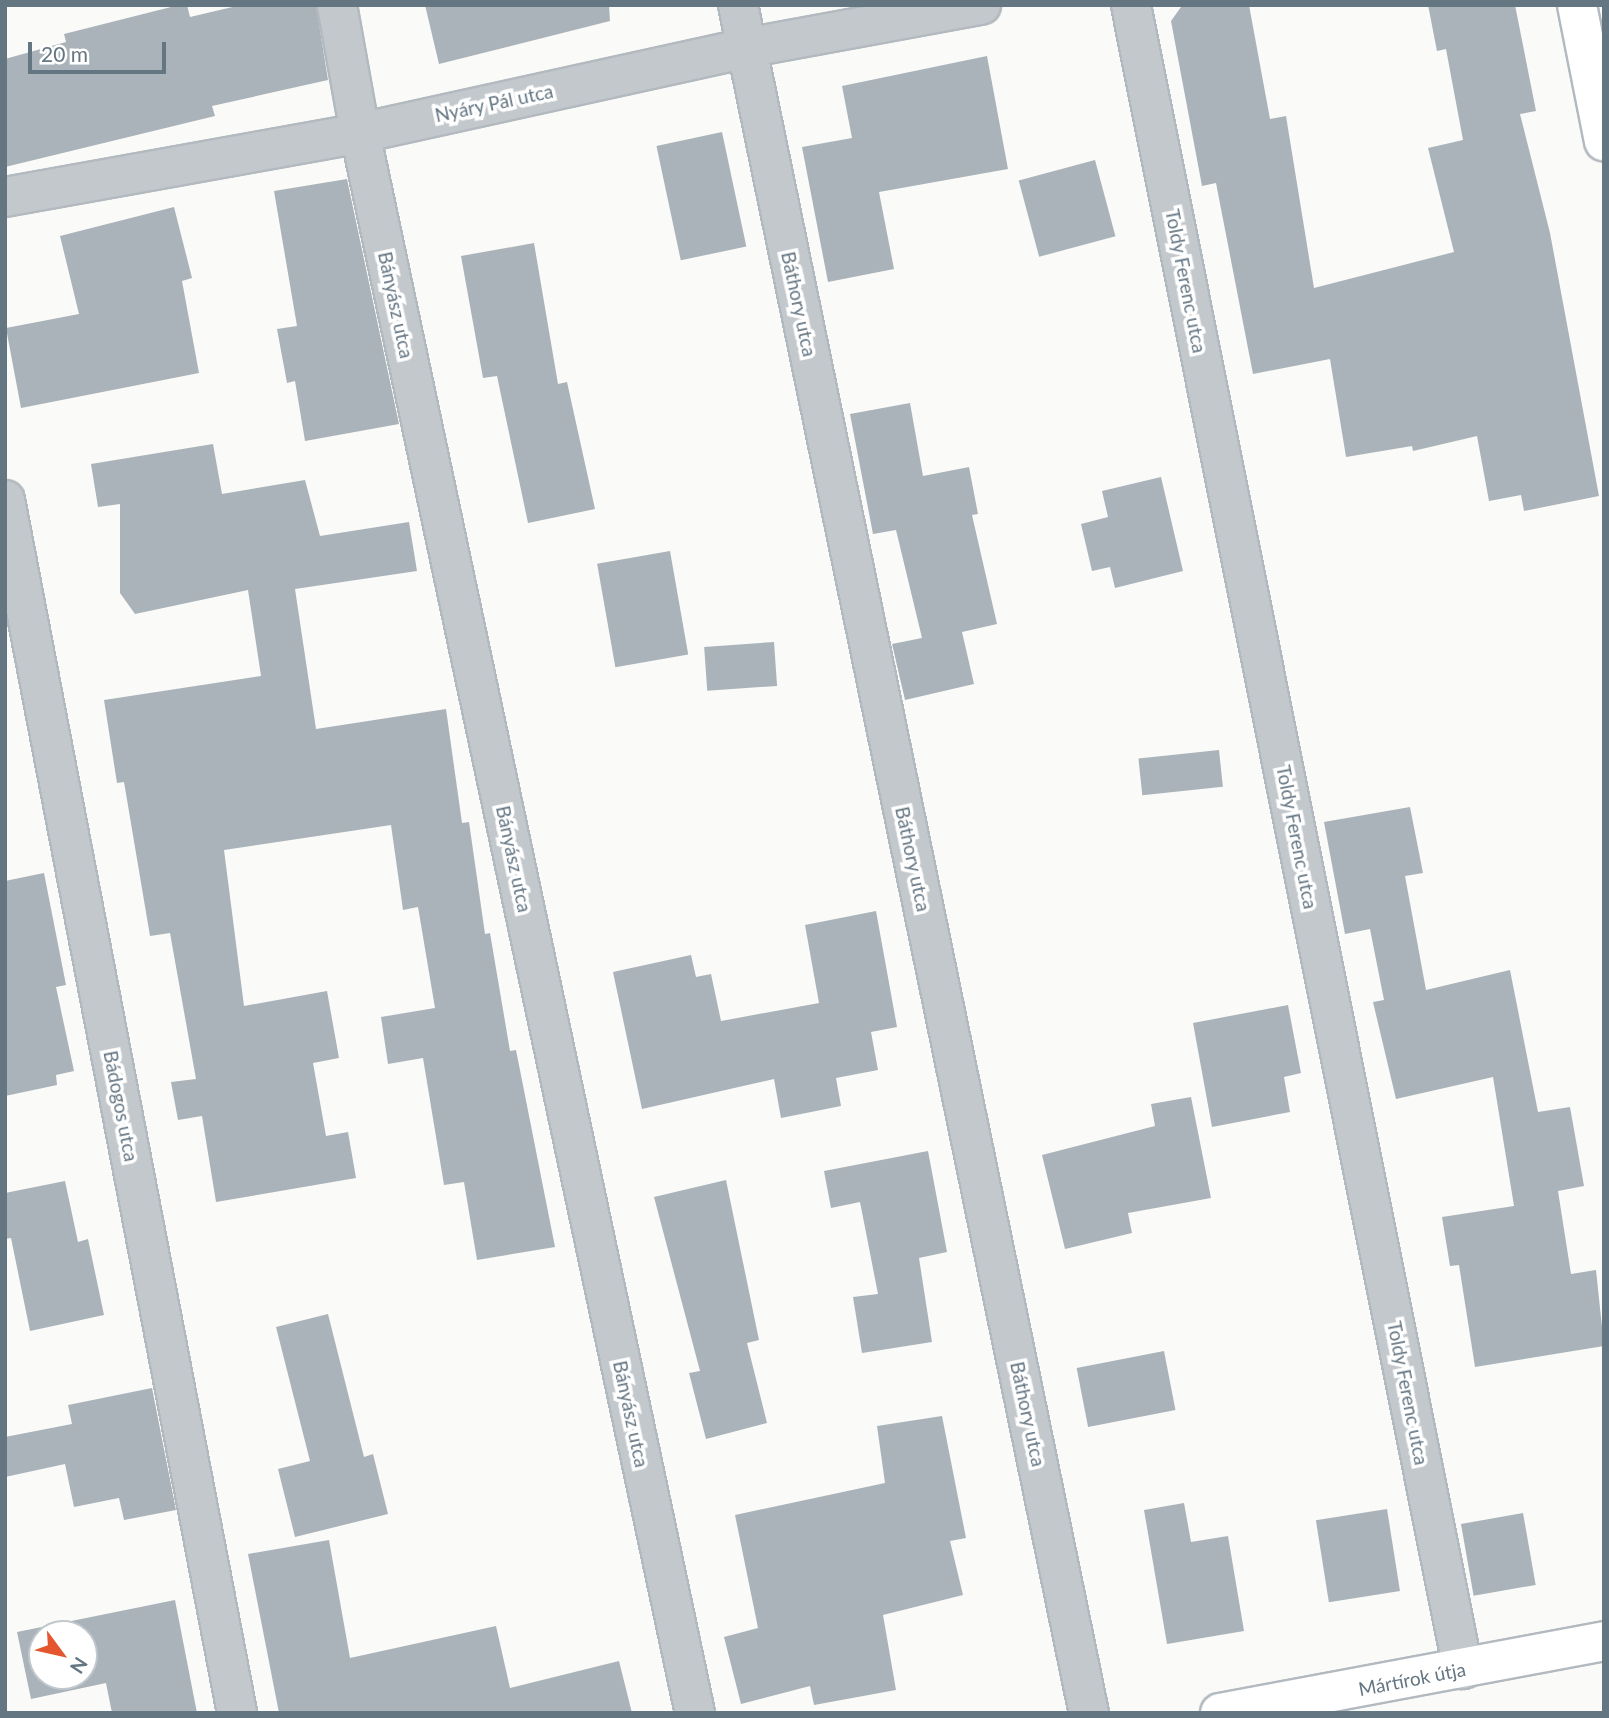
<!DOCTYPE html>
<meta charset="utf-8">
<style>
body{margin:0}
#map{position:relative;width:1609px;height:1718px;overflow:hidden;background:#fafaf8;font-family:Lato,sans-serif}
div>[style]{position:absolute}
.building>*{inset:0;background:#aab3b9;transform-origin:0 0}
.roads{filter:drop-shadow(2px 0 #b3babf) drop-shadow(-2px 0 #b3babf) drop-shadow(0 2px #b3babf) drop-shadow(0 -2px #b3babf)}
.street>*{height:38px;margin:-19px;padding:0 19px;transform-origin:19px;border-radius:19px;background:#c3c8cc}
.secondary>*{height:38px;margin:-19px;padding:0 19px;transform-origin:19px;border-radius:19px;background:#fff}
span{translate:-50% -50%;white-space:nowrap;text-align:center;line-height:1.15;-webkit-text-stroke:7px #fff;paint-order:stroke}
.street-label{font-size:19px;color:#657683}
.frame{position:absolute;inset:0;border:7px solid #657683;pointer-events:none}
.north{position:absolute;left:28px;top:1620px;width:70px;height:70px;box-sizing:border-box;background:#fff;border:2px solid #c1c8cd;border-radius:50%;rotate:123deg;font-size:19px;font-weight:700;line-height:28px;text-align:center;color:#657683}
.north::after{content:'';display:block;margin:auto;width:24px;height:32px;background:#e4572e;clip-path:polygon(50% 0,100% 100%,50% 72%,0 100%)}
.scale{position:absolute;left:28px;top:42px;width:138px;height:32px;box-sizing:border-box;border:4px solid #657683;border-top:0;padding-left:9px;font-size:21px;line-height:24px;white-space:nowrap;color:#657683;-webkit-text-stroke:5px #fff;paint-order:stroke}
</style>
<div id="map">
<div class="building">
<div style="clip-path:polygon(179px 5px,187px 5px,190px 17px,241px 5px,316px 5px,328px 80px,212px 106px,215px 116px,5px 167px,5px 59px,66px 42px,64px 34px)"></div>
<div style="clip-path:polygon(425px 5px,609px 5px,610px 21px,439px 64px)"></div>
<div style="clip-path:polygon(1249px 5px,1270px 119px,1286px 116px,1314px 288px,1454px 252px,1428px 148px,1463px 140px,1446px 49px,1437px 51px,1428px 5px,1515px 5px,1536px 111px,1520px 114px,1550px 233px,1599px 496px,1524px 511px,1521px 495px,1489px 501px,1477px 436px,1413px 451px,1412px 446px,1346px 457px,1330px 359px,1253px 374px,1216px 183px,1202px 186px,1171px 21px,1181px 7px)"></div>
<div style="clip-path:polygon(987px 56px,1008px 169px,879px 192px,894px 269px,828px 282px,802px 147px,852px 138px,842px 86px)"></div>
<div style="left:722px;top:132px;width:117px;height:67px;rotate:78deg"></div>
<div style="left:1095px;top:160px;width:79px;height:79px;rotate:75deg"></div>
<div style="clip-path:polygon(347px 179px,399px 424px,305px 441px,295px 381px,287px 383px,277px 329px,297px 326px,274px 191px)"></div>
<div style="clip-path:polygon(174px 207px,192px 278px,182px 281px,199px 373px,21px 408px,6px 328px,79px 314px,60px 236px)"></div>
<div style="clip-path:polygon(534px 243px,558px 384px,567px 382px,595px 509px,528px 523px,497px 376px,483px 378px,461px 256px)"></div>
<div style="clip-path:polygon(910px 403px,923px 476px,969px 467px,978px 514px,972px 515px,997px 624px,962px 632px,974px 684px,905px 700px,892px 644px,922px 638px,896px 530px,873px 534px,850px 414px)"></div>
<div style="clip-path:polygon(213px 444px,222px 494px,305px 480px,320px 536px,409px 522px,417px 571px,295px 589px,316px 729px,446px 709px,462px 823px,469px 822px,485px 934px,490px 933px,510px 1051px,516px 1050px,555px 1247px,477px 1260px,464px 1182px,444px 1185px,423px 1058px,388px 1064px,381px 1017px,435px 1008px,418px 907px,403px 910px,391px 825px,224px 850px,244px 1006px,327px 991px,339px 1058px,313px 1063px,326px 1136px,348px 1132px,356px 1178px,216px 1202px,202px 1116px,178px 1120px,171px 1082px,196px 1079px,170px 933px,150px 936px,124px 782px,117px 783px,104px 700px,261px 676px,248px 590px,135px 614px,120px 593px,120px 504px,98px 507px,91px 464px)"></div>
<div style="clip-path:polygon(1161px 477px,1183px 571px,1115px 588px,1110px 567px,1092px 571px,1081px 524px,1108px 517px,1102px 491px)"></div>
<div style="left:670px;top:551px;width:105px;height:74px;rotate:80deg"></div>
<div style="left:774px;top:642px;width:44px;height:70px;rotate:86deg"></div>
<div style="left:1219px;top:750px;width:37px;height:81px;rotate:84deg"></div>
<div style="clip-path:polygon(1410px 807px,1423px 873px,1405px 876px,1426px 990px,1510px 970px,1538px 1112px,1570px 1107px,1584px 1186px,1558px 1191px,1571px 1274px,1596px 1270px,1604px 1346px,1475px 1367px,1459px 1265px,1450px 1266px,1442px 1217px,1514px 1206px,1493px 1077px,1396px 1099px,1373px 1002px,1384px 1000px,1370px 929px,1345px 934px,1324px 822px)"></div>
<div style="clip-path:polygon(44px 873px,66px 985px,56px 987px,74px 1071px,56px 1075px,57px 1085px,5px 1096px,5px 881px)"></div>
<div style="clip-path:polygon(876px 911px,897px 1027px,871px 1032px,878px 1070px,836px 1078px,841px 1106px,781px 1118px,774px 1079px,642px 1109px,613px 972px,691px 955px,696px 977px,711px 974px,721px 1021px,819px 1003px,805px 925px)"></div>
<div style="clip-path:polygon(1288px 1005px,1301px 1073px,1284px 1077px,1290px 1112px,1212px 1127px,1193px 1023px)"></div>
<div style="clip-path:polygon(1191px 1097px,1211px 1198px,1128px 1213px,1132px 1233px,1065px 1249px,1042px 1155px,1155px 1126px,1151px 1104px)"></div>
<div style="clip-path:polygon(928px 1151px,947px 1252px,919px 1258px,932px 1342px,862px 1353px,853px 1297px,878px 1294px,860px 1202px,831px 1208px,824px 1171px)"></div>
<div style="clip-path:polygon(726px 1180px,759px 1340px,747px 1343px,767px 1423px,706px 1439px,689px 1373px,700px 1371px,654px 1197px)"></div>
<div style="clip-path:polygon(65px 1181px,78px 1242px,88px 1239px,104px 1315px,30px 1331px,11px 1238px,5px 1239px,5px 1193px)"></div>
<div style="clip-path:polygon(328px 1314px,364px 1457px,373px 1454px,388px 1514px,295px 1537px,278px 1469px,310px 1461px,276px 1327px)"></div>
<div style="left:1164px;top:1351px;width:60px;height:89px;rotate:79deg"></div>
<div style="clip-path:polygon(152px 1388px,176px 1510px,124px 1520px,119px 1498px,74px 1507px,65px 1464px,5px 1477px,5px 1437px,72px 1424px,68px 1405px)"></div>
<div style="clip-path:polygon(942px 1416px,966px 1538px,950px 1541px,963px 1595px,883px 1615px,896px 1690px,814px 1705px,810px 1686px,741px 1704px,724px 1637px,758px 1628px,735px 1515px,885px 1483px,877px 1426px)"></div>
<div style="clip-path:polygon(1184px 1503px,1191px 1542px,1228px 1536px,1244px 1631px,1167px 1644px,1144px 1510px)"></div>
<div style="left:1387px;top:1509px;width:83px;height:72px;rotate:81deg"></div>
<div style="left:1523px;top:1513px;width:73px;height:63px;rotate:80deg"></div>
<div style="clip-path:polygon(329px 1540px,350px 1658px,496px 1626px,510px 1688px,619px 1661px,632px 1713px,279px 1713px,248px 1554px)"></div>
<div style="clip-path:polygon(evenodd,175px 1600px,197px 1713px,112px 1713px,106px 1683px,31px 1699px,17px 1632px,175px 1600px,42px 1634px,84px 1634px,84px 1676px,42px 1676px,42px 1634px)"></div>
</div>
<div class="roads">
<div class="street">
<div style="left:337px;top:5px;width:130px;rotate:79.8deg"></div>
<div style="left:360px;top:133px;width:1615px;rotate:78.03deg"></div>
<div style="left:738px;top:5px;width:1744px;rotate:78.39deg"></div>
<div style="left:1131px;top:5px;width:1697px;rotate:78.72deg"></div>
<div style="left:5px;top:197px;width:361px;rotate:-10.2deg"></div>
<div style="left:360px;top:133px;width:395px;rotate:-12.4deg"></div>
<div style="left:746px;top:48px;width:239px;rotate:-10.4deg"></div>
<div style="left:5px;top:500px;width:1235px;rotate:79.17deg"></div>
</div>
<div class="secondary">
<div style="left:1577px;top:5px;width:139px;rotate:78.8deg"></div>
<div style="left:1220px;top:1713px;width:391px;rotate:-10.6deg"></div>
</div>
</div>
<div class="street-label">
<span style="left:494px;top:103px;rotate:-12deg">Nyáry Pál utca</span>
<span style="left:1186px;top:281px;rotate:79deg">Toldy Ferenc utca</span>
<span style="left:799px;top:304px;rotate:78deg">Báthory utca</span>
<span style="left:396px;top:305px;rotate:78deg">Bányász utca</span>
<span style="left:1297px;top:837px;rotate:79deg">Toldy Ferenc utca</span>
<span style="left:514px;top:859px;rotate:78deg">Bányász utca</span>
<span style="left:913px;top:859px;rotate:78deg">Báthory utca</span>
<span style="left:121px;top:1106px;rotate:79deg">Bádogos utca</span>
<span style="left:1408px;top:1393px;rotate:79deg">Toldy Ferenc utca</span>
<span style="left:631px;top:1414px;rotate:78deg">Bányász utca</span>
<span style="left:1028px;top:1414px;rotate:78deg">Báthory utca</span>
<span style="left:1412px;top:1679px;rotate:-11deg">Mártírok útja</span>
</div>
<div class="frame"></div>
<div class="north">N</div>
<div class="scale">20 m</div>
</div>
